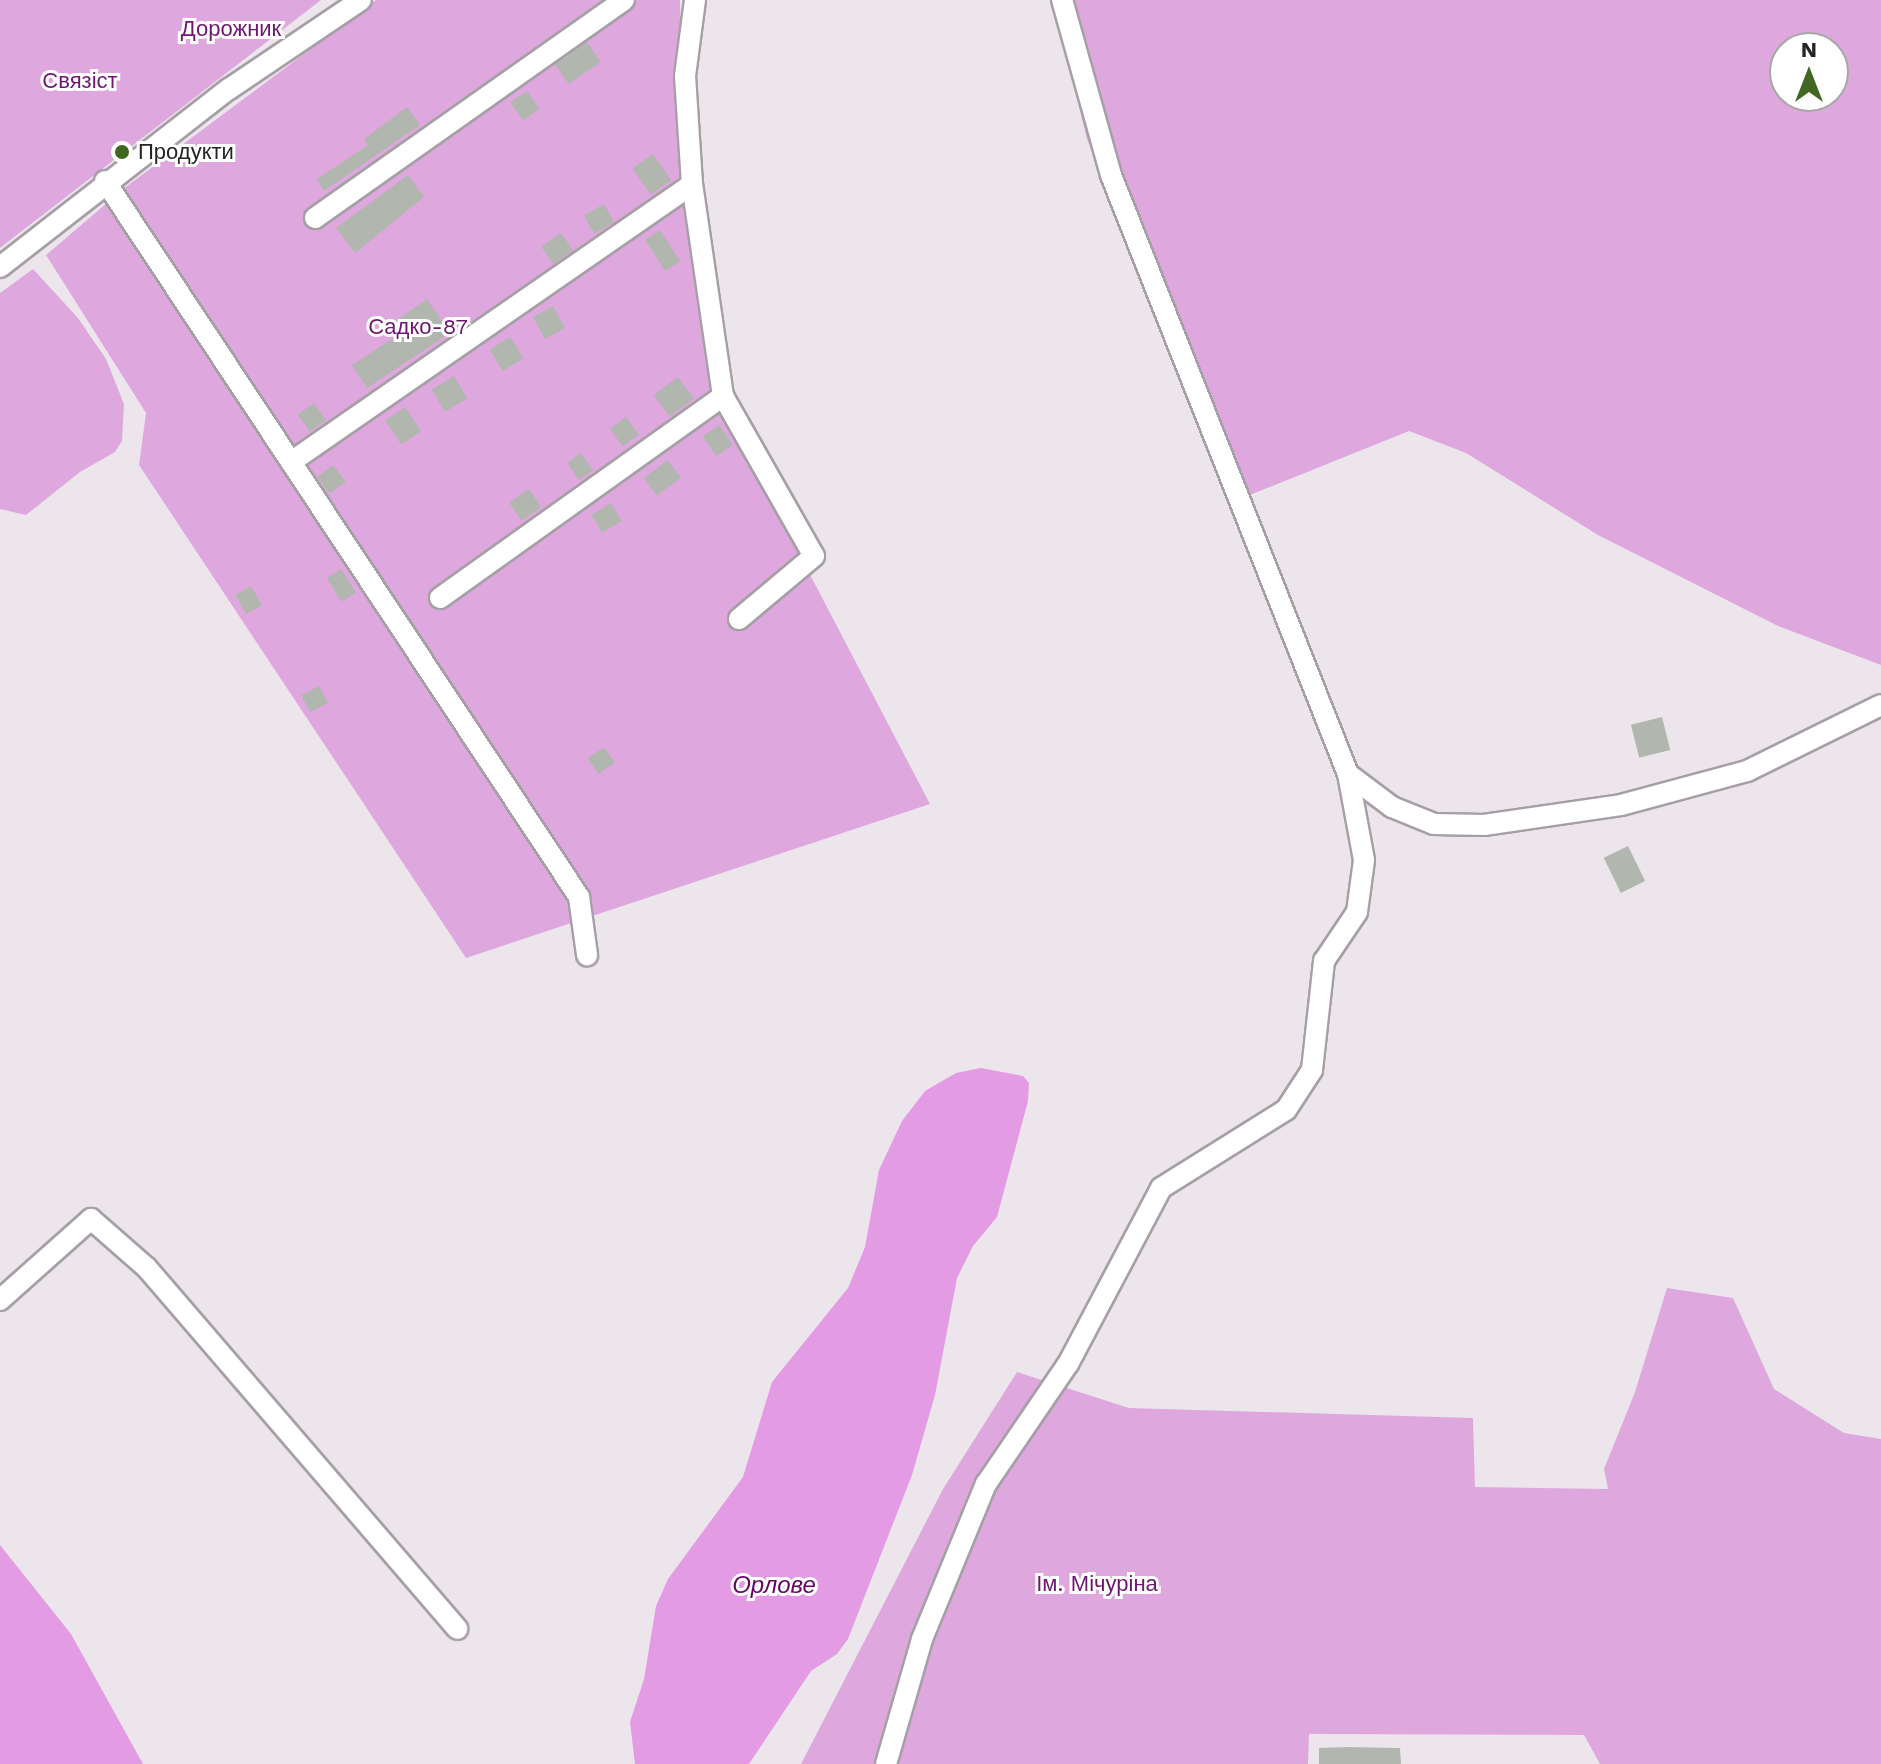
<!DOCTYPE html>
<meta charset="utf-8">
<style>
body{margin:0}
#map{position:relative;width:1881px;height:1764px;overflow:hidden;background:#ece6ec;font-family:"Work Sans",sans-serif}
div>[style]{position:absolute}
.green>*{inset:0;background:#dea8de}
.water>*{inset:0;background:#e39be4}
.building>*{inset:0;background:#b1b6af;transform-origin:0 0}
.roads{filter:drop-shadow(2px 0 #a6a0a6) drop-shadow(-2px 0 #a6a0a6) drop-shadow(0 2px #a6a0a6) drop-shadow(0 -2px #a6a0a6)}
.minor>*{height:20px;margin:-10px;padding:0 10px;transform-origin:10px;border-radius:10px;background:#fff}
.dots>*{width:22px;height:22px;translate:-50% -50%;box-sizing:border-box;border:4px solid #fff;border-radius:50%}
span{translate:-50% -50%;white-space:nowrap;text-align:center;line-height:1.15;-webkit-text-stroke:6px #fff;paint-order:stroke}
.park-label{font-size:22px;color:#6e1771}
.poi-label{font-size:22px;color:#262426}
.left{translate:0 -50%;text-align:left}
.water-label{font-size:24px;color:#620565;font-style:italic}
.north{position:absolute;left:1769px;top:32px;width:80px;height:80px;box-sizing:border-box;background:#fff;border:2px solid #a8a7a8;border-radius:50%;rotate:0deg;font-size:22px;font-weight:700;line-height:32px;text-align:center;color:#262426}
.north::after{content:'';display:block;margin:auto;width:28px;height:36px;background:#416722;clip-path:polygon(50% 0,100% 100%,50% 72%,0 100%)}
</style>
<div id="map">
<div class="green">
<div style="clip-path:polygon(0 0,321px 0,0 248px)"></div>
<div style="clip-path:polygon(376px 0,680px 0,683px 158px,715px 393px,930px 804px,466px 958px,139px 465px,146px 413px,46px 255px,127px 186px)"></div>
<div style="clip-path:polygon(evenodd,1053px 0,1881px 0,1881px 665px,1778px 626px,1598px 535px,1466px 453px,1409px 431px,1230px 503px,1087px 139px,1053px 0,1785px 48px,1833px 48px,1833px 96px,1785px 96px,1785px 48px)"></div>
<div style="clip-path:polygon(33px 269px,78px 318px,106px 359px,124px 404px,122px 441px,115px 452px,80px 472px,26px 515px,0 509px,0 293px)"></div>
<div style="clip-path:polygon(1667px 1288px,1733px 1298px,1774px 1389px,1844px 1433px,1881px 1439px,1881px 1764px,1600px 1764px,1584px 1735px,1309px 1734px,1308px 1764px,801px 1764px,943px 1489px,1017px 1372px,1129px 1408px,1473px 1418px,1475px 1487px,1608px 1489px,1604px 1469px,1635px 1392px)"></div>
</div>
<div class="water">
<div style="clip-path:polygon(981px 1068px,1023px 1076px,1029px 1083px,1028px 1101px,997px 1217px,973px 1246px,957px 1278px,935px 1395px,912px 1475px,848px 1639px,837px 1654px,811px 1671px,749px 1764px,635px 1764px,630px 1722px,644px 1679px,656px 1606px,668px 1579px,743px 1477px,772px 1382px,848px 1288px,865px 1247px,879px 1170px,902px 1121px,925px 1091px,956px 1073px)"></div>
<div style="clip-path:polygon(0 1545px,71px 1634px,143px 1764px,0 1764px)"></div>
</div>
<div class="building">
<div style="left:587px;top:42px;width:24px;height:39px;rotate:55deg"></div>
<div style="left:527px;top:91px;width:22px;height:20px;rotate:56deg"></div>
<div style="clip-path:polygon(407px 107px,420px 125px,324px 191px,317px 179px,368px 145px,364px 139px)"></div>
<div style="left:653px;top:154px;width:32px;height:25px;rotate:55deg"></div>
<div style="clip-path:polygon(408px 175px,424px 197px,355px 253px,336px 228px)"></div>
<div style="left:604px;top:204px;width:21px;height:23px;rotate:61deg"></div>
<div style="left:660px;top:230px;width:37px;height:18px;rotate:57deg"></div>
<div style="left:561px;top:233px;width:21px;height:24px;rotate:55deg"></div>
<div style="clip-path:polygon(427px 299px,450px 333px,367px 388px,352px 365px,401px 333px,394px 322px)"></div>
<div style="left:553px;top:306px;width:25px;height:23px;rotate:61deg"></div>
<div style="left:510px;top:337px;width:25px;height:24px;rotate:58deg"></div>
<div style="left:454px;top:376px;width:26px;height:26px;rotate:59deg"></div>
<div style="left:678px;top:377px;width:27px;height:30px;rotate:54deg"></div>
<div style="left:314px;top:403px;width:21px;height:20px;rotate:55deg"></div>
<div style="left:405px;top:407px;width:29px;height:24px;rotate:56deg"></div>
<div style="left:626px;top:417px;width:22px;height:20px;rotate:54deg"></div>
<div style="left:719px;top:425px;width:24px;height:20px;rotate:55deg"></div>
<div style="left:581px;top:453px;width:21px;height:17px;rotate:55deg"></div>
<div style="left:668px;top:460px;width:22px;height:30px;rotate:54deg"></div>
<div style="left:333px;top:465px;width:21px;height:20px;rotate:53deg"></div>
<div style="left:529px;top:489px;width:22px;height:24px;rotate:56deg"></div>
<div style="left:611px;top:503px;width:21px;height:23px;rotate:59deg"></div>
<div style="left:341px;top:569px;width:28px;height:17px;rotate:58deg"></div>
<div style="left:251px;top:586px;width:22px;height:18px;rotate:60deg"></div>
<div style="left:319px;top:686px;width:19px;height:20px;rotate:62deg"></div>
<div style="left:1662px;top:717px;width:34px;height:32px;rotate:76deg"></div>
<div style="left:604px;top:747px;width:19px;height:20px;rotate:55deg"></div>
<div style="left:1628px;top:846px;width:39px;height:27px;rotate:64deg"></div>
<div style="clip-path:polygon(1349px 1747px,1400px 1748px,1401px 1764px,1319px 1764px,1319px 1748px)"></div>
</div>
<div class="roads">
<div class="minor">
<div style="left:105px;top:181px;width:859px;rotate:56.49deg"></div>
<div style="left:579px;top:897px;width:59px;rotate:82.1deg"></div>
<div style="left:315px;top:218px;width:378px;rotate:-35.2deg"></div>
<div style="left:0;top:267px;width:290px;rotate:-37.9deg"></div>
<div style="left:229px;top:89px;width:159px;rotate:-34deg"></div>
<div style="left:723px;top:396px;width:184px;rotate:60.4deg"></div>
<div style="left:814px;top:556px;width:98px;rotate:140deg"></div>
<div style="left:291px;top:462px;width:488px;rotate:-34.7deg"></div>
<div style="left:692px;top:184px;width:108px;rotate:-93.7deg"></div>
<div style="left:685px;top:76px;width:77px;rotate:-82.5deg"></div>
<div style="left:440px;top:598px;width:348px;rotate:-35.5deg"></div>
<div style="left:723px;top:396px;width:214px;rotate:-98.3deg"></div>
<div style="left:1348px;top:774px;width:55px;rotate:36.9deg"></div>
<div style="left:1392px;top:807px;width:45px;rotate:22deg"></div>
<div style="left:1434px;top:824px;width:50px;rotate:1.1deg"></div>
<div style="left:1484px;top:825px;width:138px;rotate:-8.3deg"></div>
<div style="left:1621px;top:805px;width:131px;rotate:-15.1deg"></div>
<div style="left:1747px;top:771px;width:149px;rotate:-26.2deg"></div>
<div style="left:0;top:1300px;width:122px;rotate:-41.7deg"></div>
<div style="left:91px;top:1219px;width:74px;rotate:41.2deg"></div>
<div style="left:147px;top:1268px;width:476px;rotate:49.3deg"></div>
<div style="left:886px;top:1764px;width:130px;rotate:-73.9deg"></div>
<div style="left:922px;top:1639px;width:168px;rotate:-67.6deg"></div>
<div style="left:986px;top:1484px;width:145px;rotate:-55.7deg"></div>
<div style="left:1068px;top:1364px;width:199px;rotate:-62.1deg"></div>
<div style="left:1161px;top:1188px;width:147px;rotate:-32deg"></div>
<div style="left:1286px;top:1110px;width:48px;rotate:-57deg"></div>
<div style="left:1312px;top:1070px;width:110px;rotate:-83.7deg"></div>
<div style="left:1324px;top:961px;width:59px;rotate:-56deg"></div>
<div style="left:1357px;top:912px;width:52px;rotate:-82.3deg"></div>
<div style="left:1364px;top:860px;width:87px;rotate:-100.5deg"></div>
<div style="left:1348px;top:774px;width:644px;rotate:-111.59deg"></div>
<div style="left:1111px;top:175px;width:182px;rotate:-105.6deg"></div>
</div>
</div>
<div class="dots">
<div style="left:122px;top:152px;background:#416722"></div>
</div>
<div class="park-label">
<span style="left:231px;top:29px">Дорожник</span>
<span style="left:80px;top:81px">Связіст</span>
<span style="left:418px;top:327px">Садко-87</span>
<span style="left:1097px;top:1584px">Ім. Мічуріна</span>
</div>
<div class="poi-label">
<span class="left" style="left:138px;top:152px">Продукти</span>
</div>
<div class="water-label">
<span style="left:774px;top:1586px">Орлове</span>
</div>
<div class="north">N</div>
</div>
